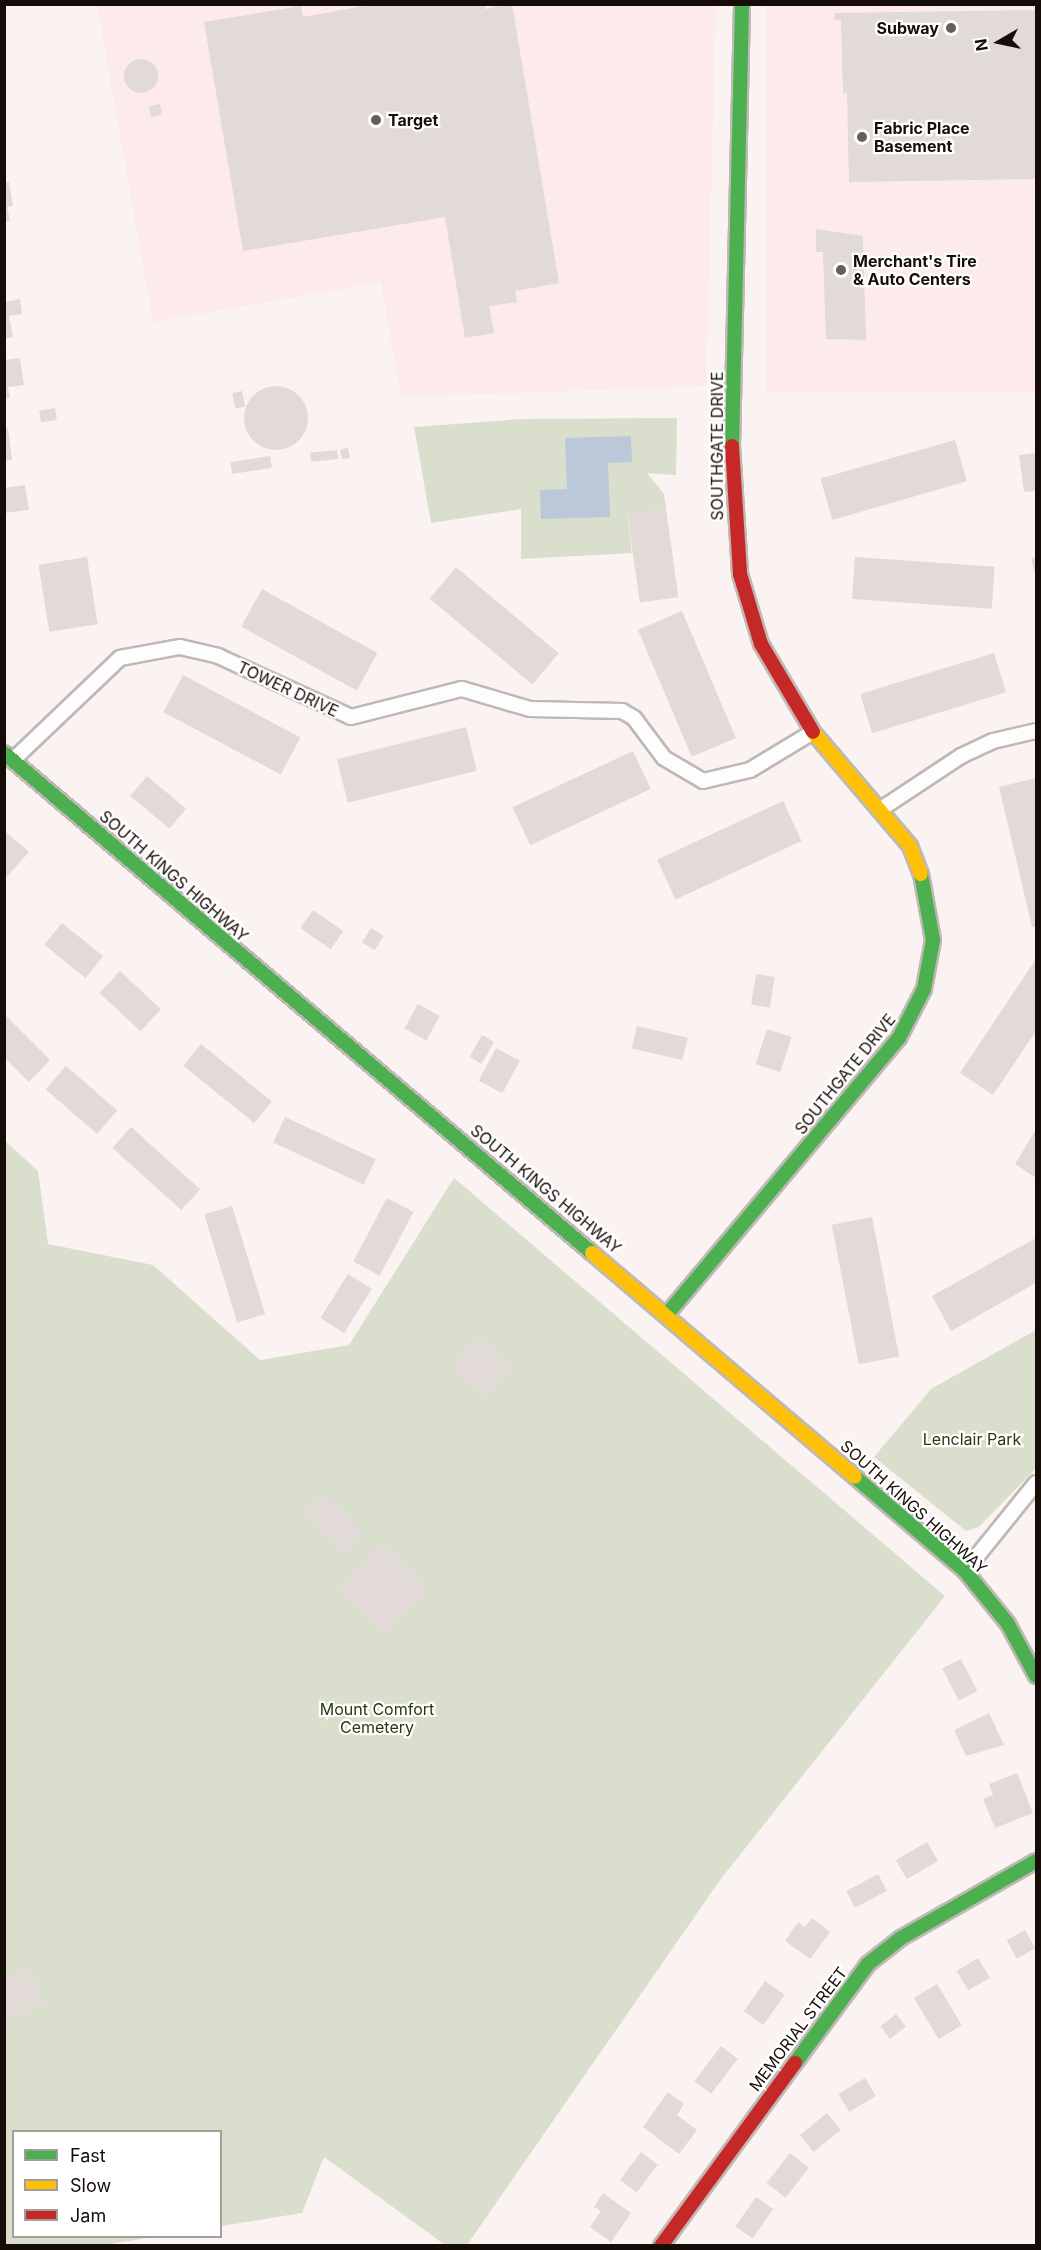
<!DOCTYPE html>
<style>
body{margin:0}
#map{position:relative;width:1041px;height:2250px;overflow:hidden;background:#faf3f1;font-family:Inter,sans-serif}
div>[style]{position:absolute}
.commercial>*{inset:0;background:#fceaed;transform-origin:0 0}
.green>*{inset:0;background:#dadecd}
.water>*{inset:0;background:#bac8da}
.building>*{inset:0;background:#e2dad6;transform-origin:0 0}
.round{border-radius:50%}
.roads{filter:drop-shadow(2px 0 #c0b8b4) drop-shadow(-2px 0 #c0b8b4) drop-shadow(0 2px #c0b8b4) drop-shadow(0 -2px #c0b8b4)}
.street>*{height:14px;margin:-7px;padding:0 7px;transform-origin:7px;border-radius:7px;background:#fefdfd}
.fast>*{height:14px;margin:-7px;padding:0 7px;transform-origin:7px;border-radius:7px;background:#4caf50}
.slow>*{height:14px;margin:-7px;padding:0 7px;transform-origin:7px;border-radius:7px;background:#ffc107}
.jam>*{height:14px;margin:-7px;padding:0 7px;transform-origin:7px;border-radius:7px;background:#c62828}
.dots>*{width:16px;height:16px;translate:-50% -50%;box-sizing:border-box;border:3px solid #fff;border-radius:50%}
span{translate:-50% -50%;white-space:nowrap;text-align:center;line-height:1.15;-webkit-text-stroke:4.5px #fff;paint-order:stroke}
.poi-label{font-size:16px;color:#160d08;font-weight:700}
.right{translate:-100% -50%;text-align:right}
.left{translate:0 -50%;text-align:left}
.street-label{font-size:16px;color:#160d08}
.park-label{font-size:16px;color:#293b0b}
.frame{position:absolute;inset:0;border:6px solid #160d08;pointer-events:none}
.legend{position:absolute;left:12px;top:2130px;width:210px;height:108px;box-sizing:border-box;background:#fff;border:2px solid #a29e9c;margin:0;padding:8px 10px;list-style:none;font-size:18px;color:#160d08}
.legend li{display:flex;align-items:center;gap:12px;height:30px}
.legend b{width:30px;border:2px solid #a29e9c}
.north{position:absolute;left:969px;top:12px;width:60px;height:60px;-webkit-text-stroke:4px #fff;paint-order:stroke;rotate:261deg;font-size:16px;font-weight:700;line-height:24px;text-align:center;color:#160d08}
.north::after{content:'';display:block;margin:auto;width:21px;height:27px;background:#160d08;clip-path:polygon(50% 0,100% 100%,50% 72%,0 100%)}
</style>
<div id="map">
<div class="commercial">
<div style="clip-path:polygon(97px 5px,716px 5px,706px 386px,401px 397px,381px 282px,153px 322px)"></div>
<div style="left:765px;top:5px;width:271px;height:388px"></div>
</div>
<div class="green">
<div style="clip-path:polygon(677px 418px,676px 475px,647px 473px,664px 494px,666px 509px,627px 515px,632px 553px,521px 559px,521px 509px,431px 523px,414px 427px,522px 419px)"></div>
<div style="clip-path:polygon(4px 1140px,38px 1171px,48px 1244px,153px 1265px,260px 1360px,349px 1345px,454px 1178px,945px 1596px,720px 1880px,467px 2245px,445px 2245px,324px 2157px,302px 2213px,221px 2226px,220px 2132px,14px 2132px,14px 2236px,154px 2237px,103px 2245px,5px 2245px)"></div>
<div style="clip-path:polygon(1036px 1330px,1036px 1468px,979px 1527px,966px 1531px,874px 1457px,931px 1389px)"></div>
</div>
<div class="water">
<div style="clip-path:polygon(631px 436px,632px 462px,608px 463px,610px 517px,541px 519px,540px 490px,567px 489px,565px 438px)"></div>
</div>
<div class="building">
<div style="clip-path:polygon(375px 4px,485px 4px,485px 9px,512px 4px,559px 283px,515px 291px,517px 302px,489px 306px,494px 333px,465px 338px,445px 217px,243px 251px,204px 22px,301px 6px,303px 17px)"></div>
<div style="clip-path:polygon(1036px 10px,1036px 179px,849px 182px,847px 93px,843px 93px,841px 20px,834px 20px,835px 13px)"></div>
<div class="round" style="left:124px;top:59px;width:34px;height:34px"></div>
<div style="left:160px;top:104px;width:11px;height:11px;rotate:80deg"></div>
<div style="clip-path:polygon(9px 182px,13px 206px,7px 207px,10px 221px,4px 221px,4px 183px)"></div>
<div style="clip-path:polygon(816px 229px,863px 236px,866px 340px,826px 339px,823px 252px,816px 252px)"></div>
<div style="clip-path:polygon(20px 299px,22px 314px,9px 316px,13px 337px,4px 339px,4px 302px)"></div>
<div style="clip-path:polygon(20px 358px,24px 385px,8px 387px,10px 398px,4px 399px,4px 360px)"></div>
<div class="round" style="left:244px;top:386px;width:64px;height:64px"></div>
<div style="left:242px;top:391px;width:16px;height:10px;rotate:79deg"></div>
<div style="left:55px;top:408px;width:12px;height:16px;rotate:81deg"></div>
<div style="clip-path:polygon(8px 428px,12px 460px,4px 461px,4px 429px)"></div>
<div style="left:955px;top:440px;width:43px;height:140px;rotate:74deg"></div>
<div style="left:348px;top:448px;width:10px;height:8px;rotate:79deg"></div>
<div style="left:337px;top:450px;width:9px;height:27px;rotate:84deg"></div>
<div style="clip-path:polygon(1036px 453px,1036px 491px,1024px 492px,1019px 455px)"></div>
<div style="left:270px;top:456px;width:12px;height:40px;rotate:81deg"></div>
<div style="clip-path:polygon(25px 485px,29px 510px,4px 513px,4px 488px)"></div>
<div style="left:666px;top:509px;width:89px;height:39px;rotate:82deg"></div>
<div style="left:87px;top:557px;width:68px;height:49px;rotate:81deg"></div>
<div style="left:855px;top:557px;width:140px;height:42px;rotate:4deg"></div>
<div style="clip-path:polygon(1036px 557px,1036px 577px,1031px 559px)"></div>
<div style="left:456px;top:567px;width:134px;height:41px;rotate:40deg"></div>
<div style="left:262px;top:589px;width:132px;height:43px;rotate:29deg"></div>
<div style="left:682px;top:611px;width:138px;height:48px;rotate:67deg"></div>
<div style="left:994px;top:653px;width:41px;height:140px;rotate:73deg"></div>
<div style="left:183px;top:675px;width:133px;height:42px;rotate:28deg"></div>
<div style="left:466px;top:727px;width:45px;height:133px;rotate:76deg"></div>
<div style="left:633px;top:751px;width:42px;height:133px;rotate:65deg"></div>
<div style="left:147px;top:776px;width:51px;height:26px;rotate:40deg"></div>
<div style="clip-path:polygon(1036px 778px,1036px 926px,1032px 927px,999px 787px)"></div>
<div style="left:783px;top:801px;width:44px;height:139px;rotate:65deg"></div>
<div style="clip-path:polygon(6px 832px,29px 852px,4px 880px,4px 834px)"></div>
<div style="left:313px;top:910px;width:37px;height:22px;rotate:35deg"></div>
<div style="left:62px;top:923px;width:53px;height:28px;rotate:39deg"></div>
<div style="left:371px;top:928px;width:15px;height:17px;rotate:32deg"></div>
<div style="clip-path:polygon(1036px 959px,1036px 1031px,993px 1095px,960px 1073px)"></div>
<div style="left:120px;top:971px;width:56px;height:30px;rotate:43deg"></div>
<div style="left:756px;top:974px;width:19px;height:31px;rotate:9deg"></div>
<div style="left:418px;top:1004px;width:25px;height:28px;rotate:29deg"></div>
<div style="clip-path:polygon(4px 1014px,50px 1060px,29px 1082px,4px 1057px)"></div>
<div style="left:637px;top:1026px;width:52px;height:23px;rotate:13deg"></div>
<div style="left:767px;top:1029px;width:26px;height:37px;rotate:18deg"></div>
<div style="left:482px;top:1035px;width:14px;height:25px;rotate:30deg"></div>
<div style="left:201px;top:1044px;width:91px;height:28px;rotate:39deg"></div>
<div style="left:496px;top:1048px;width:27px;height:37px;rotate:28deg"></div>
<div style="left:66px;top:1066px;width:68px;height:31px;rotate:41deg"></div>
<div style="left:285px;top:1117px;width:100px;height:28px;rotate:25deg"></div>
<div style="left:131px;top:1127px;width:93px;height:28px;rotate:42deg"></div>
<div style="clip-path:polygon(1036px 1129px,1036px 1178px,1015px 1164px)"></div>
<div style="left:387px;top:1198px;width:30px;height:72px;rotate:28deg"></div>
<div style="left:232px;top:1206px;width:113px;height:29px;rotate:73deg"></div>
<div style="left:872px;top:1217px;width:142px;height:41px;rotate:79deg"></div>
<div style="clip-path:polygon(1036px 1238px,1036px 1283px,951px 1331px,932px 1296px)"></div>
<div style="left:348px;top:1274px;width:28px;height:52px;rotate:32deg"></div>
<div style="left:480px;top:1335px;width:45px;height:43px;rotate:42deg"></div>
<div style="left:323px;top:1493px;width:58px;height:30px;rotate:44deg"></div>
<div style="left:381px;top:1542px;width:66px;height:63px;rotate:43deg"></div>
<div style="left:961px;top:1659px;width:36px;height:21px;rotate:63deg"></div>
<div style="clip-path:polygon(989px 1713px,1004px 1745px,966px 1756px,954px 1730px)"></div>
<div style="clip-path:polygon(1017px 1773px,1033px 1813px,995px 1828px,983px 1799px,993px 1795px,989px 1784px)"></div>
<div style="left:927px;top:1842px;width:22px;height:36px;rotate:60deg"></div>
<div style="left:878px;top:1874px;width:19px;height:36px;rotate:62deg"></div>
<div style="clip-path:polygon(812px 1918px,830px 1932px,810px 1959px,785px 1941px,798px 1922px,805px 1927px)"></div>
<div style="left:1025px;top:1930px;width:21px;height:21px;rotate:61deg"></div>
<div style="left:978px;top:1958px;width:23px;height:25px;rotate:59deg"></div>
<div style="clip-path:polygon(30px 1968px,44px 2006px,4px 2020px,4px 1977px)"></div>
<div style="left:765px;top:1981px;width:24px;height:37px;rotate:35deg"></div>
<div style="left:937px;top:1984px;width:48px;height:27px;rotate:59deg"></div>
<div style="left:896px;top:2014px;width:16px;height:20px;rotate:52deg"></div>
<div style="left:721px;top:2046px;width:21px;height:44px;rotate:37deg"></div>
<div style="left:865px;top:2078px;width:21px;height:31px;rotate:59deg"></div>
<div style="clip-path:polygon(668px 2092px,684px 2104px,677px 2115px,697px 2130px,679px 2154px,643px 2127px)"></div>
<div style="left:827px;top:2113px;width:22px;height:35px;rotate:51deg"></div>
<div style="left:641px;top:2152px;width:21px;height:35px;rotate:37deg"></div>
<div style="left:790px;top:2153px;width:24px;height:38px;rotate:38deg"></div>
<div style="clip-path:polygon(603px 2193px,631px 2213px,611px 2242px,590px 2227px,601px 2211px,594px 2207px)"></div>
<div style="left:756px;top:2197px;width:21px;height:36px;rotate:35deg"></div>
</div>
<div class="roads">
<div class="street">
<div style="left:13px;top:760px;width:148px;rotate:-43.6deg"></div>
<div style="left:120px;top:658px;width:61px;rotate:-10.4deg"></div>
<div style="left:180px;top:647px;width:39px;rotate:13deg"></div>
<div style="left:218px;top:656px;width:146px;rotate:24.6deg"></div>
<div style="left:351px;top:717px;width:114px;rotate:-14.2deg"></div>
<div style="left:462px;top:689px;width:71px;rotate:16.4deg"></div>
<div style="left:530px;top:709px;width:92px;rotate:1.2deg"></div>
<div style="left:622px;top:711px;width:14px;rotate:30deg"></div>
<div style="left:634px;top:718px;width:50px;rotate:53.1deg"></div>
<div style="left:664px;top:758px;width:45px;rotate:30.5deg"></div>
<div style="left:703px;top:781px;width:48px;rotate:-13.2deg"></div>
<div style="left:750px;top:770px;width:71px;rotate:-31.2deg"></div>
<div style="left:881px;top:809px;width:96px;rotate:-33.5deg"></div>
<div style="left:961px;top:756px;width:35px;rotate:-25deg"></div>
<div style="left:993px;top:741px;width:44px;rotate:-13.1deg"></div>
<div style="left:965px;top:1571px;width:113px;rotate:-51.1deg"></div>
</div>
<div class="fast">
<div style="left:732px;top:446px;width:442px;rotate:-88.7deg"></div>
<div style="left:4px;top:753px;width:772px;rotate:40.38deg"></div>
<div style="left:668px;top:1313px;width:359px;rotate:-50deg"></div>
<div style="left:899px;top:1038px;width:55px;rotate:-63deg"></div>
<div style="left:924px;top:989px;width:50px;rotate:-79.6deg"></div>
<div style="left:933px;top:940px;width:67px;rotate:-100.3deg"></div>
<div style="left:855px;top:1477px;width:145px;rotate:40.5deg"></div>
<div style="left:965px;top:1571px;width:68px;rotate:50.9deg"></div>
<div style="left:1008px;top:1624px;width:59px;rotate:61.7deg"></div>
<div style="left:795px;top:2063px;width:123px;rotate:-53.6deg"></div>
<div style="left:868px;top:1964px;width:42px;rotate:-38.2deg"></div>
<div style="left:901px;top:1938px;width:155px;rotate:-29.7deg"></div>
</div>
<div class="slow">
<div style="left:813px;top:732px;width:150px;rotate:49.6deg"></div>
<div style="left:910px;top:846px;width:30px;rotate:69deg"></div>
<div style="left:592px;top:1253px;width:345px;rotate:40.4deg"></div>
</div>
<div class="jam">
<div style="left:732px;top:446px;width:128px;rotate:86.4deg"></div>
<div style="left:740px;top:574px;width:73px;rotate:73.3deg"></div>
<div style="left:761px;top:644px;width:102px;rotate:59.4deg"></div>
<div style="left:661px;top:2246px;width:227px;rotate:-53.8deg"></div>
</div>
</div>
<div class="dots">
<div style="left:951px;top:28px;background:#665e5a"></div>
<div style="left:376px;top:120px;background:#665e5a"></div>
<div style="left:862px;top:137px;background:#665e5a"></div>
<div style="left:841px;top:270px;background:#665e5a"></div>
</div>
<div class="poi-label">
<span class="right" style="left:939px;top:28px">Subway</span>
<span class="left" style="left:388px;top:120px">Target</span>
<span class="left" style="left:874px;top:137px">Fabric Place<br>Basement</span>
<span class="left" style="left:853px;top:270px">Merchant's Tire<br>&amp; Auto Centers</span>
</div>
<div class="street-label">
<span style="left:717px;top:446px;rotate:-90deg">SOUTHGATE DRIVE</span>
<span style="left:288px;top:689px;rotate:25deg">TOWER DRIVE</span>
<span style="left:174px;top:876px;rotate:41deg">SOUTH KINGS HIGHWAY</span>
<span style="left:845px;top:1074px;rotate:-51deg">SOUTHGATE DRIVE</span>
<span style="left:546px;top:1189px;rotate:40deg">SOUTH KINGS HIGHWAY</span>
<span style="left:914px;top:1507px;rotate:42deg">SOUTH KINGS HIGHWAY</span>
<span style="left:798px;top:2029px;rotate:-53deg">MEMORIAL STREET</span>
</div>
<div class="park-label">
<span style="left:972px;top:1439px">Lenclair Park</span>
<span style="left:377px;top:1718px">Mount Comfort<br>Cemetery</span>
</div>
<div class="frame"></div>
<ul class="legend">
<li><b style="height:8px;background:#4caf50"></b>Fast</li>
<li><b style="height:8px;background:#ffc107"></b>Slow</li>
<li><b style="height:8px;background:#c62828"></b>Jam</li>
</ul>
<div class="north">N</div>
</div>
